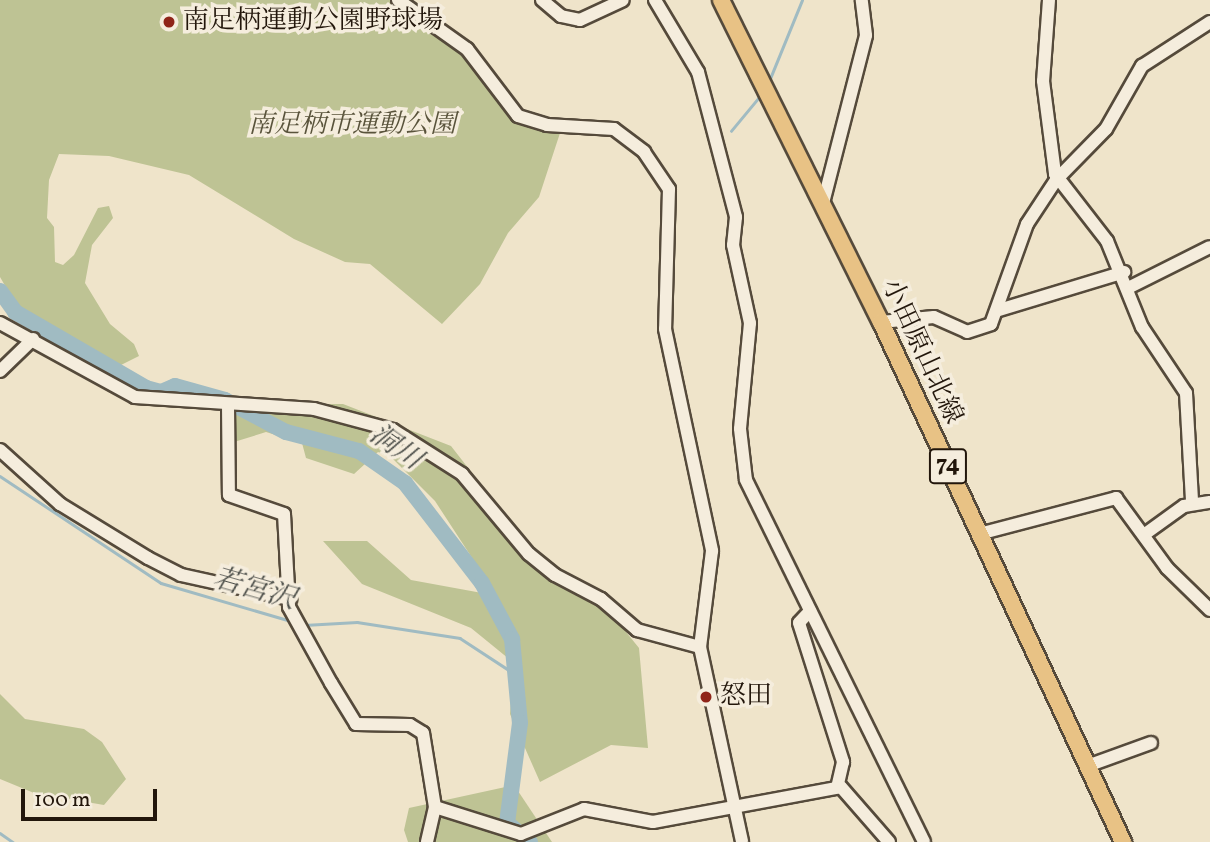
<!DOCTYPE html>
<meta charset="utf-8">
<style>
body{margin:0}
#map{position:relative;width:1210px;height:842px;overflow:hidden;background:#efe4ca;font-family:Vollkorn,"Noto Serif JP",serif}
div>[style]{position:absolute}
.green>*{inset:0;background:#bec394}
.stream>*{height:2.5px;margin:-1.25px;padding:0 1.25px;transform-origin:1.25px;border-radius:1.25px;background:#a0bbc2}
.river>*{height:16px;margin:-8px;padding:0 8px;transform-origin:8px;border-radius:8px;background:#a0bbc2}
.roads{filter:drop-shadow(2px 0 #554a3b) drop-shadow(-2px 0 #554a3b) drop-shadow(0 2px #554a3b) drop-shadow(0 -2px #554a3b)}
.minor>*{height:12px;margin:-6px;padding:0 6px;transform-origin:6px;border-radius:6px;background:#f5eddd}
.major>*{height:16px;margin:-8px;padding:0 8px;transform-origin:8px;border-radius:8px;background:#e8c285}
.dots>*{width:19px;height:19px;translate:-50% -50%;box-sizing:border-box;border:4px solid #f5eddd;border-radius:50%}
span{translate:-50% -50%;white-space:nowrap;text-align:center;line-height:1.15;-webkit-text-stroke:7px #f5eddd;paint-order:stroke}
.shield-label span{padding:2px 5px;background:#f5eddd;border:2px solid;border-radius:5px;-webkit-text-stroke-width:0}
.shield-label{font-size:24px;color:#22160b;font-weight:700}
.poi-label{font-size:26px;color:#22160b}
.left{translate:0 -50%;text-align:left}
.park-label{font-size:26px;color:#59533b;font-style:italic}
.street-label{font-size:26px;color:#22160b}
.water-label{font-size:28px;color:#4e504b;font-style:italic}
.scale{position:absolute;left:21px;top:789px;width:136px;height:32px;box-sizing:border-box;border:4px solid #22160b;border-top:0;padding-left:9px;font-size:21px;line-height:24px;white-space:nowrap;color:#22160b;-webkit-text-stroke:5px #f5eddd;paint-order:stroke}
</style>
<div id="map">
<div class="green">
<div style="clip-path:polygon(0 0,391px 0,471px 58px,512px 119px,561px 130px,539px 197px,508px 233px,480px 284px,442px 324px,370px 264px,345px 262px,294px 239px,189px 175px,109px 156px,59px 154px,49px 180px,47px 218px,54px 227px,55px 262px,63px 265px,74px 255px,98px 208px,109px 206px,113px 218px,92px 245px,85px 283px,110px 324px,134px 344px,139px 356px,119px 366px,18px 308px,0 277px)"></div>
<div style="clip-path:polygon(297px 404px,343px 404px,451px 446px,557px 582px,609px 611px,639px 648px,648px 748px,611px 745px,540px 782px,510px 714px,514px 663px,471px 628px,362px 584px,323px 541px,367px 541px,411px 580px,482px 593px,478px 567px,435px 501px,392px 458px,378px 452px,354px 474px,306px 458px,302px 443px,266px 432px,234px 442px,234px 411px)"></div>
<div style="clip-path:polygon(0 694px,25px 719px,84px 729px,102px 742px,126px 779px,104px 805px,34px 793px,0 779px)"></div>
<div style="clip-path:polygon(514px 785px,552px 842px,408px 842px,404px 830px,409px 808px)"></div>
</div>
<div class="stream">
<div style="left:769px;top:81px;width:87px;rotate:-67.8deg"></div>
<div style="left:731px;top:131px;width:45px;rotate:-50.4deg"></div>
<div style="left:0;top:476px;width:193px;rotate:33.6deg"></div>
<div style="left:161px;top:583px;width:135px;rotate:16.3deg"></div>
<div style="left:304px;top:625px;width:53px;rotate:-3.2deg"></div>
<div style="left:357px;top:622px;width:104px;rotate:8.8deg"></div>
<div style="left:460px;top:638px;width:69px;rotate:33.2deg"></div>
<div style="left:0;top:833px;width:16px;rotate:35deg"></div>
</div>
<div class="river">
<div style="left:0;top:291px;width:26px;rotate:54deg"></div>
<div style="left:15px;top:312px;width:151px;rotate:30.1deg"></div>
<div style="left:146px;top:388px;width:16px;rotate:15deg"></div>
<div style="left:161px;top:392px;width:15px;rotate:-23deg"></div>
<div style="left:175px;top:386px;width:52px;rotate:15.6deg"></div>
<div style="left:225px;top:400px;width:69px;rotate:27.7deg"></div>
<div style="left:286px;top:432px;width:75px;rotate:14.6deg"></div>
<div style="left:359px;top:451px;width:56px;rotate:34.8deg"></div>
<div style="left:405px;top:483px;width:126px;rotate:52.4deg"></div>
<div style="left:482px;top:583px;width:64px;rotate:61.8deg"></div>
<div style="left:512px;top:639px;width:84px;rotate:84.6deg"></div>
<div style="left:520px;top:723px;width:101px;rotate:97.4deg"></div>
<div style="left:507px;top:823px;width:30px;rotate:40deg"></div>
</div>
<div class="roads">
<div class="minor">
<div style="left:398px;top:0;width:85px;rotate:35.4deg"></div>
<div style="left:467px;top:49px;width:84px;rotate:52.7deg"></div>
<div style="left:518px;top:116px;width:30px;rotate:17deg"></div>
<div style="left:547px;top:125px;width:67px;rotate:3.4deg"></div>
<div style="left:614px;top:129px;width:38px;rotate:37deg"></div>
<div style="left:644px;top:152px;width:45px;rotate:56deg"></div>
<div style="left:669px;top:189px;width:140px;rotate:91.6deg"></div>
<div style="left:665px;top:329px;width:227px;rotate:78deg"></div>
<div style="left:712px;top:551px;width:97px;rotate:97.1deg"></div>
<div style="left:700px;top:647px;width:199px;rotate:77.8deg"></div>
<div style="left:542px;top:0;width:25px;rotate:40deg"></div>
<div style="left:561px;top:16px;width:19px;rotate:12deg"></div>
<div style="left:580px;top:20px;width:47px;rotate:-24.9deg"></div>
<div style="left:655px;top:0;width:84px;rotate:59.2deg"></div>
<div style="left:698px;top:72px;width:150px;rotate:75.3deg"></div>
<div style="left:736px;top:217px;width:28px;rotate:96deg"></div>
<div style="left:733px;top:245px;width:80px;rotate:77.7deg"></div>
<div style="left:750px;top:323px;width:106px;rotate:95.4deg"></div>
<div style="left:740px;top:429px;width:51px;rotate:83.3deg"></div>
<div style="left:746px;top:480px;width:403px;rotate:63.8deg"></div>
<div style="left:1049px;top:0;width:81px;rotate:94.2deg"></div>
<div style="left:1043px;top:81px;width:94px;rotate:82.6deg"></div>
<div style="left:1055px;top:174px;width:85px;rotate:52.2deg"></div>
<div style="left:1107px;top:241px;width:93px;rotate:67.9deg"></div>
<div style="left:1142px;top:327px;width:79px;rotate:56.3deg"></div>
<div style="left:1186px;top:393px;width:109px;rotate:86.8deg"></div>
<div style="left:823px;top:203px;width:173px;rotate:-75.6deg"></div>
<div style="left:866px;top:35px;width:35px;rotate:-97deg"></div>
<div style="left:1130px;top:287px;width:89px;rotate:-26.6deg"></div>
<div style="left:999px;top:310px;width:131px;rotate:-16.9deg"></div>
<div style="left:881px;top:322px;width:53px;rotate:-5.4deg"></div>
<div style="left:934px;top:317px;width:36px;rotate:24deg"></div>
<div style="left:967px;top:332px;width:25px;rotate:-18deg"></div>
<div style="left:991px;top:324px;width:106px;rotate:-70.2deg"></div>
<div style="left:1027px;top:224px;width:53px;rotate:-56.6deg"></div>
<div style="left:1056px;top:180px;width:71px;rotate:-45.6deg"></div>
<div style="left:1106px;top:129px;width:73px;rotate:-60.3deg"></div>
<div style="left:1142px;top:66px;width:81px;rotate:-32.9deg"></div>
<div style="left:0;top:323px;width:154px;rotate:28.7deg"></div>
<div style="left:135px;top:397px;width:179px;rotate:3.8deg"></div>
<div style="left:314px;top:409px;width:82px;rotate:14.9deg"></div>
<div style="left:393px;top:430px;width:82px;rotate:32.5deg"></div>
<div style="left:462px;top:474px;width:104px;rotate:50.1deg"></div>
<div style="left:529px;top:554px;width:33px;rotate:39deg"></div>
<div style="left:555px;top:575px;width:52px;rotate:27.6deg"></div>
<div style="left:601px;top:599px;width:48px;rotate:40.7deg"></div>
<div style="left:637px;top:630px;width:65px;rotate:15.1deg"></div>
<div style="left:0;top:371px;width:46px;rotate:-44.1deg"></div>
<div style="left:228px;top:406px;width:89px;rotate:89.4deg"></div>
<div style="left:229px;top:495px;width:58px;rotate:19.1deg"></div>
<div style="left:284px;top:514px;width:93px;rotate:86.9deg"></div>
<div style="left:289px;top:607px;width:87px;rotate:61.1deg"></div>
<div style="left:331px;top:683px;width:48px;rotate:58.6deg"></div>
<div style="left:356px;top:724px;width:54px;rotate:1.1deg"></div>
<div style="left:410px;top:725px;width:15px;rotate:32deg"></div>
<div style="left:423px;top:733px;width:75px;rotate:80.8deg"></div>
<div style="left:435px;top:807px;width:36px;rotate:103deg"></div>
<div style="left:0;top:450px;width:81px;rotate:42deg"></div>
<div style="left:60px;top:504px;width:103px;rotate:31.5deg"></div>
<div style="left:148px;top:558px;width:37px;rotate:27deg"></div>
<div style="left:181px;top:575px;width:112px;rotate:12.4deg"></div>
<div style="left:979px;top:534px;width:142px;rotate:-14.7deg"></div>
<div style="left:1116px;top:498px;width:87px;rotate:53.9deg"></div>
<div style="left:1167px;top:568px;width:60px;rotate:44.3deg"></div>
<div style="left:1145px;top:534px;width:48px;rotate:-35.7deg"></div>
<div style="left:1184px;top:506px;width:26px;rotate:-9deg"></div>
<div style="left:810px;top:611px;width:16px;rotate:133deg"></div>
<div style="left:799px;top:623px;width:146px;rotate:72.4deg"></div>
<div style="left:843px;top:762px;width:26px;rotate:103deg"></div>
<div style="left:1087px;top:766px;width:68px;rotate:-19.8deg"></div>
<div style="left:435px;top:807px;width:90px;rotate:17.4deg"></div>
<div style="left:521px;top:834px;width:68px;rotate:-21.6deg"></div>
<div style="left:584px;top:809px;width:70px;rotate:10.7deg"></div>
<div style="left:653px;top:822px;width:191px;rotate:-10.5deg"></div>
<div style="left:841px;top:787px;width:73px;rotate:48.9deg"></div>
</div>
<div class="major">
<div style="left:721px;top:0;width:360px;rotate:63.6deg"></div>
<div style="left:881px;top:322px;width:574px;rotate:65.04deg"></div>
</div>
</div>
<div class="dots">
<div style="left:169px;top:22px;background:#8f2418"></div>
<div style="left:706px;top:697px;background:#8f2418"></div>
</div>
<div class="shield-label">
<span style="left:948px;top:466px">74</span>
</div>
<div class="poi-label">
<span class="left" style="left:183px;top:22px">南足柄運動公園野球場</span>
<span class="left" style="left:720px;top:697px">怒田</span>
</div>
<div class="park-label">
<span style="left:352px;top:126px">南足柄市運動公園</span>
</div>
<div class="street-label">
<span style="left:921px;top:352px;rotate:65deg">小田原山北線</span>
</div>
<div class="water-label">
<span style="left:395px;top:448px;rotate:35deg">洞川</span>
<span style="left:254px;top:590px;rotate:16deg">若宮沢</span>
</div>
<div class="scale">100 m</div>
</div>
